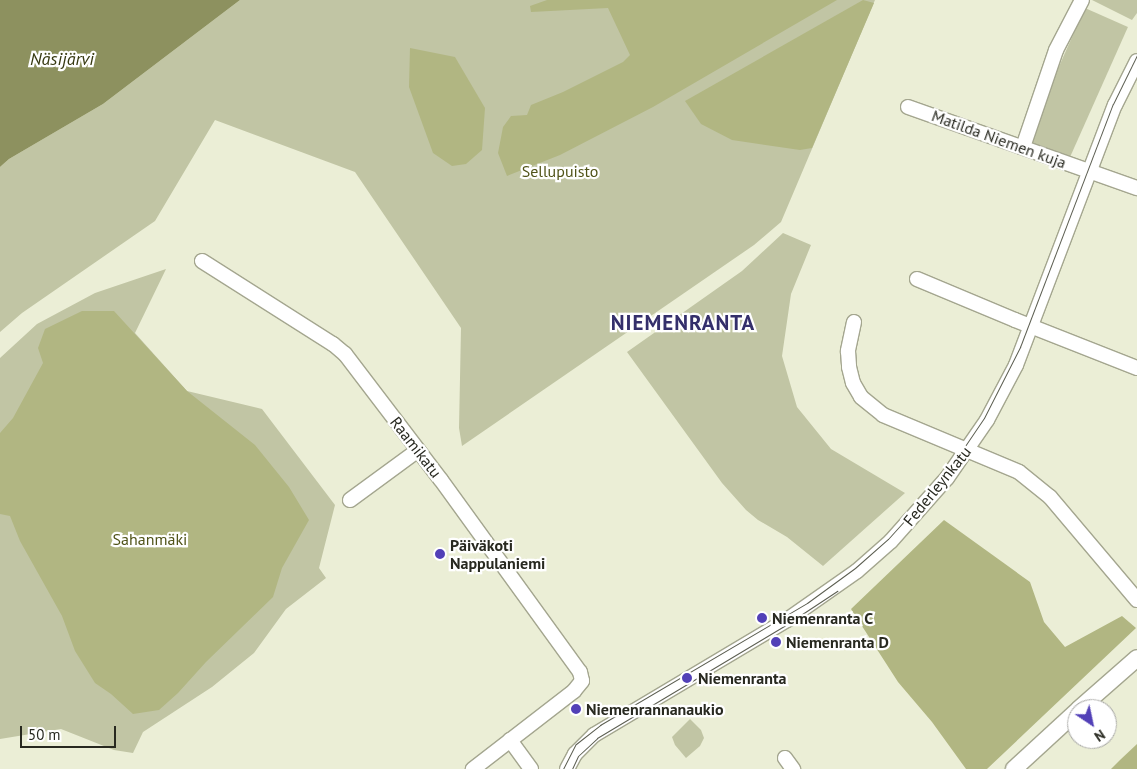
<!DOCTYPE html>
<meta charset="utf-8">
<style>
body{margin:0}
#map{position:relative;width:1137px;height:769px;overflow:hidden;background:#ebeed6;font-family:"PT Sans",sans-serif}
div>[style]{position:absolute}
.green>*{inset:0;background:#c1c5a4;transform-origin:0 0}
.forest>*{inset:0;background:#b1b682}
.water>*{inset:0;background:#8d915f}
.roads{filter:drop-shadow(1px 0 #a4a68f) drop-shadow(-1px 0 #a4a68f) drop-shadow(0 1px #a4a68f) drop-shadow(0 -1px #a4a68f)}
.minor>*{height:14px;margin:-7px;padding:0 7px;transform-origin:7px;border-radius:7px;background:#fff}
.major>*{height:16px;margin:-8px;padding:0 8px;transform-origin:8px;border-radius:8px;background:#fff}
.tram>*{height:1px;margin:-0.5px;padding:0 0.5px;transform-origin:0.5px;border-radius:0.5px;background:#5c5e51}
.dots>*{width:14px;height:14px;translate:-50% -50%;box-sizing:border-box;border:2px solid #fff;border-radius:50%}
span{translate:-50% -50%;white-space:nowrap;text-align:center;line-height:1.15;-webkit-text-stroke:4.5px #fff;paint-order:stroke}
.street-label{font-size:16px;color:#282920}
.park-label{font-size:16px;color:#505318}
.poi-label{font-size:16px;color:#282920;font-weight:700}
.left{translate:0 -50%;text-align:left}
.water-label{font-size:18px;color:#373911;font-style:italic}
.district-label{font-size:21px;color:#342f6b;font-weight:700;letter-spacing:1px}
.north{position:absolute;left:1067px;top:699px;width:50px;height:50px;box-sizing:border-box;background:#fff;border:1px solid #a9a9a6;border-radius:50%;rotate:146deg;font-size:14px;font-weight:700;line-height:20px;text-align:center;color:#282920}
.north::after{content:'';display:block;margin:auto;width:18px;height:22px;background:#5240b7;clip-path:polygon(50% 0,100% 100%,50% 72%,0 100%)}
.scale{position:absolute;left:20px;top:726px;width:96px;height:22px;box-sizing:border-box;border:2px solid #282920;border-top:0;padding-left:6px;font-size:15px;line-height:18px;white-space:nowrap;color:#282920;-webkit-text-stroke:4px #fff;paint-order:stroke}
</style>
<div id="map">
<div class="green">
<div style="clip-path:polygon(240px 0,875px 0,781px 222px,754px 245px,462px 446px,459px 428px,461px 328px,355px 172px,215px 120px,155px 221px,22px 313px,0 332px,0 167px,9px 159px,103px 104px)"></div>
<div style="clip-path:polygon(1092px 0,1137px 0,1137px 13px,1132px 20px)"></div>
<div style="left:1085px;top:8px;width:47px;height:145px;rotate:24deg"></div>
<div style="clip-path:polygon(783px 233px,811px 245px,791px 294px,782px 356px,797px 407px,831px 449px,905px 493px,823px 566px,787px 537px,758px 520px,746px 510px,722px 483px,627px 352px,742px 271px)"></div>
<div style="clip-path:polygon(166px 269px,135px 333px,187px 391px,262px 409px,335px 505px,319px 568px,326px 578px,286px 609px,254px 653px,212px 687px,143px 732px,133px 753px,114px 750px,61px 729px,0 739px,0 358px,37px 324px,95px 293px)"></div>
<div style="clip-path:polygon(690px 719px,701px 730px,704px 738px,700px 746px,686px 758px,675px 745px,672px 737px)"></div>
</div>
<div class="forest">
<div style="clip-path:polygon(547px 0,837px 0,653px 107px,560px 155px,507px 176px,498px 153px,503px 127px,511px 116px,527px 115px,531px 105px,563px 92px,623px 62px,630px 55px,608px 8px,531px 12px,530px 6px)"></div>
<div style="clip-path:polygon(863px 0,874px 3px,812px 148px,800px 150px,732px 140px,701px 124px,685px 101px)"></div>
<div style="clip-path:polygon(410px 48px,455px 57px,485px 108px,482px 150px,466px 164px,452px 166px,433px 153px,409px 87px)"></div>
<div style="clip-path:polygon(82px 311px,114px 311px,187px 391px,255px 445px,289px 487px,309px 520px,282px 568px,273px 597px,206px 662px,178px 693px,159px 710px,133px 714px,111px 694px,95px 683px,75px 651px,62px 616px,20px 541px,10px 516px,0 514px,0 433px,13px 418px,43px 363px,38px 348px,45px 329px)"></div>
<div style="clip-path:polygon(944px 520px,1030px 582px,1044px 622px,1065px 647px,1122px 616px,1136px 628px,987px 769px,966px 769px,932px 722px,898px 682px,851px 609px)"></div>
<div style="clip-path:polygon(1137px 744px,1137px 769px,1111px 769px,1120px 760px)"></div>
</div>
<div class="water">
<div style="clip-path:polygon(0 0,240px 0,103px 104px,9px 159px,0 167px)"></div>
</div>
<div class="roads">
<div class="minor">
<div style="left:908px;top:107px;width:243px;rotate:19.5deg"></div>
<div style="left:1023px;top:147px;width:102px;rotate:-71.2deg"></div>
<div style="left:1056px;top:50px;width:56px;rotate:-62.5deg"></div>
<div style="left:202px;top:261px;width:155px;rotate:32.4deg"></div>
<div style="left:333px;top:344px;width:16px;rotate:40deg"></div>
<div style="left:345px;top:354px;width:158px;rotate:52.7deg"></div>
<div style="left:441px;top:480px;width:237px;rotate:54.1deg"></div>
<div style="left:580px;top:672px;width:9px;rotate:77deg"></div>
<div style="left:582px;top:681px;width:13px;rotate:129deg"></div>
<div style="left:574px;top:691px;width:128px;rotate:142.3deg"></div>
<div style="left:917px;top:279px;width:106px;rotate:22.7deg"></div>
<div style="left:1015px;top:320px;width:131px;rotate:21.5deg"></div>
<div style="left:854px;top:322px;width:30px;rotate:102deg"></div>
<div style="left:848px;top:351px;width:16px;rotate:86deg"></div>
<div style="left:849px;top:367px;width:16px;rotate:76deg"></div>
<div style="left:853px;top:383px;width:16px;rotate:60deg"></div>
<div style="left:861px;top:397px;width:28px;rotate:39deg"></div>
<div style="left:883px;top:415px;width:147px;rotate:22.7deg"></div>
<div style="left:1019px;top:472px;width:40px;rotate:39deg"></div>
<div style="left:1050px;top:497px;width:135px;rotate:49.8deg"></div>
<div style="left:350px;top:500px;width:84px;rotate:-36.3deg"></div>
<div style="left:510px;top:740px;width:36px;rotate:54deg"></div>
<div style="left:785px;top:758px;width:14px;rotate:54deg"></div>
<div style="left:567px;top:769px;width:17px;rotate:-62deg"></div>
<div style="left:575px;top:754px;width:27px;rotate:-45deg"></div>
<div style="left:594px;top:735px;width:225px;rotate:-30.8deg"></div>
<div style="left:787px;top:620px;width:85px;rotate:-35deg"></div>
<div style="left:857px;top:571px;width:45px;rotate:-41.4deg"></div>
<div style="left:891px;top:541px;width:84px;rotate:-48.4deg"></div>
<div style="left:947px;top:478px;width:70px;rotate:-55.4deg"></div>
<div style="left:987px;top:420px;width:62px;rotate:-62.2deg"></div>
<div style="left:1016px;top:365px;width:278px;rotate:-69.2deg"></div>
<div style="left:1115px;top:105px;width:49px;rotate:-63.4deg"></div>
</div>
<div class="major">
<div style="left:1079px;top:709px;width:77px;rotate:-41.3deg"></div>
<div style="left:1014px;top:769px;width:86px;rotate:-42.6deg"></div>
</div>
</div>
<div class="tram">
<div style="left:563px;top:769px;width:28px;rotate:-63deg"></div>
<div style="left:576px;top:744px;width:31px;rotate:-38deg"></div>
<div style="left:600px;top:725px;width:240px;rotate:-30.5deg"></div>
<div style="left:807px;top:603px;width:59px;rotate:-36.1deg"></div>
<div style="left:855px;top:568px;width:44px;rotate:-41.3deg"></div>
<div style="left:888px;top:539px;width:84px;rotate:-47.9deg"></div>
<div style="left:944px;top:477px;width:71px;rotate:-55.9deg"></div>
<div style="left:984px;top:418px;width:80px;rotate:-63.1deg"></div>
<div style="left:1020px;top:347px;width:260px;rotate:-69.1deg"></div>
<div style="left:1113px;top:104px;width:55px;rotate:-63.9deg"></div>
<div style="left:572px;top:769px;width:14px;rotate:-65deg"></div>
<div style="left:578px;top:756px;width:26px;rotate:-43deg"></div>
<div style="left:597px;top:738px;width:218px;rotate:-30.9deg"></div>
<div style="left:784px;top:626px;width:64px;rotate:-33.4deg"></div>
</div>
<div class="dots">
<div style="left:440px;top:554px;background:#5240b7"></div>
<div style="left:762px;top:618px;background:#5240b7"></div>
<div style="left:776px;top:642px;background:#5240b7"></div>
<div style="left:687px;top:678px;background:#5240b7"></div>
<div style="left:576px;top:709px;background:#5240b7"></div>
</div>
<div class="street-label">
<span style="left:999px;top:139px;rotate:20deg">Matilda Niemen kuja</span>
<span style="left:416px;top:447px;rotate:52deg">Raamikatu</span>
<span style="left:937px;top:486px;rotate:-51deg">Federleynkatu</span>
</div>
<div class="park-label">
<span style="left:560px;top:171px">Sellupuisto</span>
<span style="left:150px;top:539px">Sahanmäki</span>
</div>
<div class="poi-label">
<span class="left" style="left:450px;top:554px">Päiväkoti<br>Nappulaniemi</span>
<span class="left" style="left:772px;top:618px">Niemenranta C</span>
<span class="left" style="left:786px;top:642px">Niemenranta D</span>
<span class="left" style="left:698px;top:678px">Niemenranta</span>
<span class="left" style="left:586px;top:709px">Niemenrannanaukio</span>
</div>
<div class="water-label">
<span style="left:62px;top:59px">Näsijärvi</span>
</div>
<div class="district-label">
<span style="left:683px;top:323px">NIEMENRANTA</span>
</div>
<div class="north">N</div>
<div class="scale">50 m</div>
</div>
